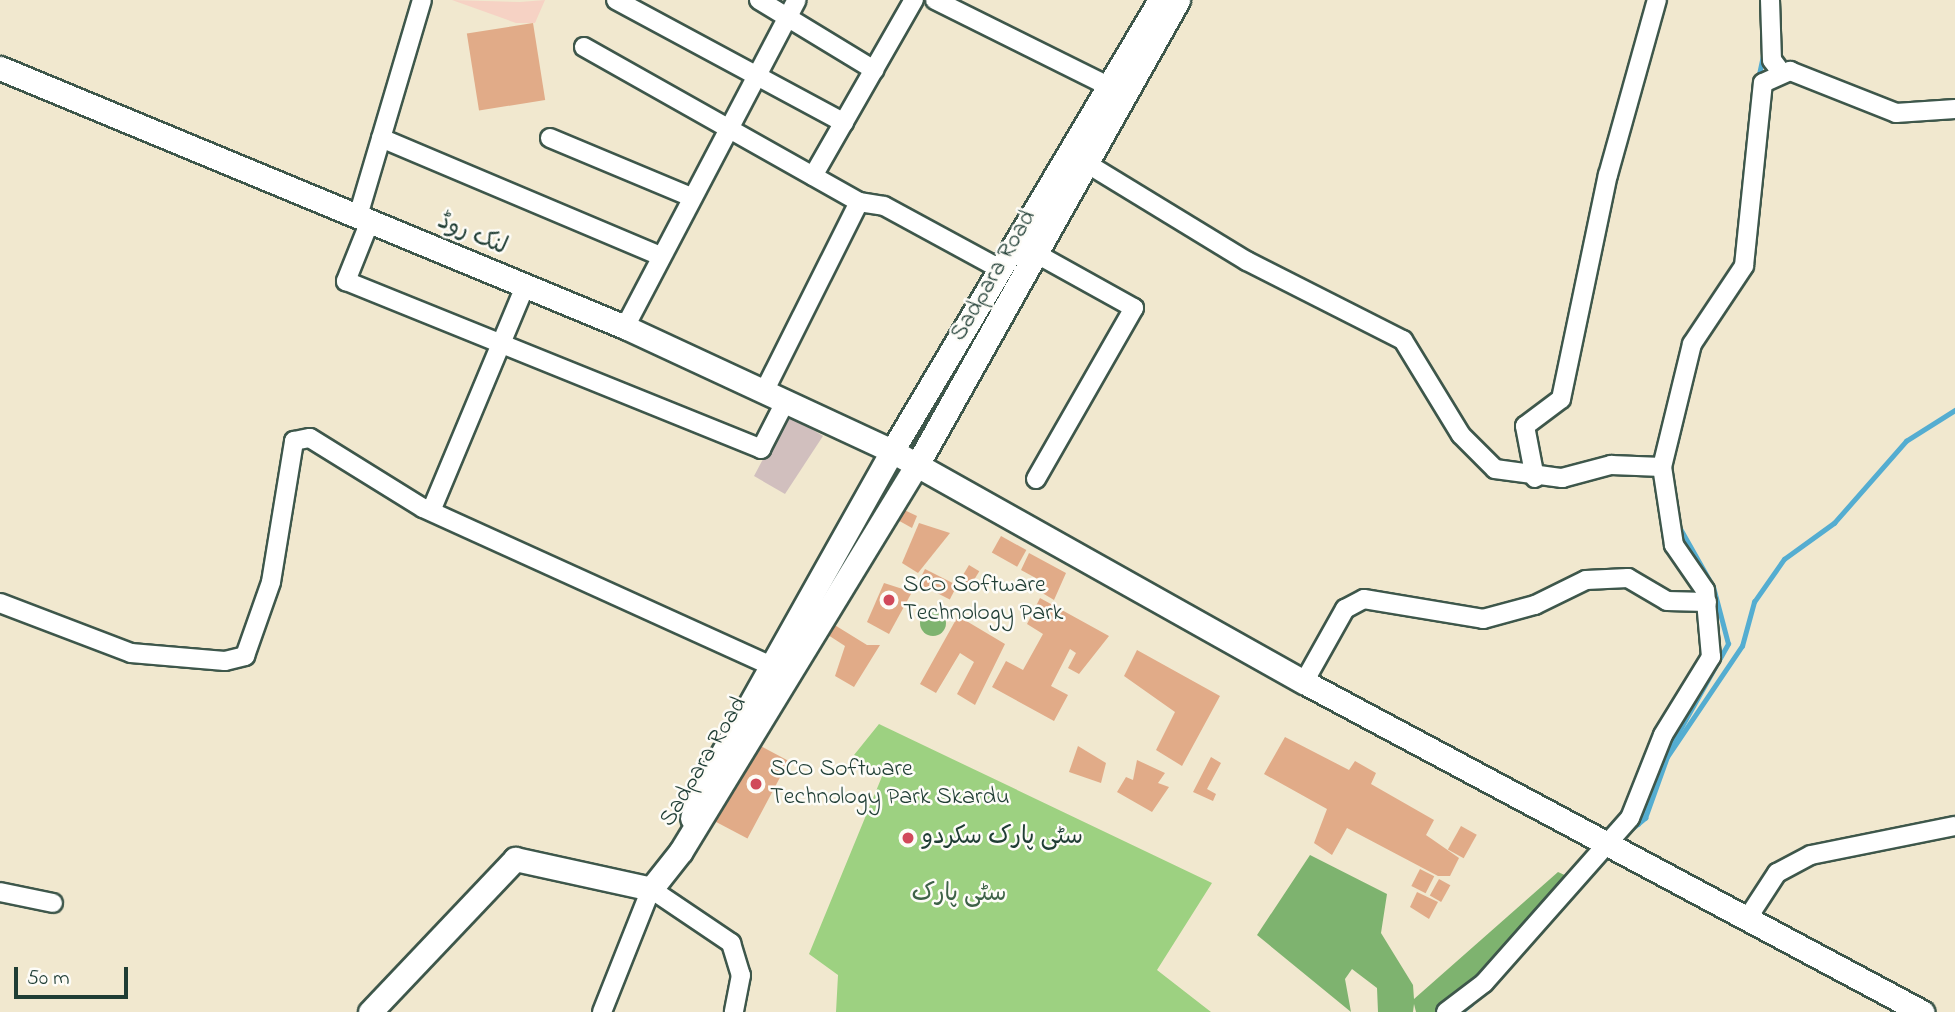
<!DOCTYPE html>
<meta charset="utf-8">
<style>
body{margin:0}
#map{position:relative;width:1955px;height:1012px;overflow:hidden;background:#f1e8cf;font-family:"Indie Flower","Playpen Sans Arabic",sans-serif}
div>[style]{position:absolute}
.built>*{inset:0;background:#f6d2c4}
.industrial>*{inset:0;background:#d1bfbe}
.green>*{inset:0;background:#9dd181}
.forest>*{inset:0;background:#7eb36f}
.round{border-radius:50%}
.stream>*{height:4.5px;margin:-2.25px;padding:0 2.25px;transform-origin:2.25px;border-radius:2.25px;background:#54add1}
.building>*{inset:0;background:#e1ab88;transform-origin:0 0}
.roads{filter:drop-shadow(2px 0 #3e574b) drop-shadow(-2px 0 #3e574b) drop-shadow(0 2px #3e574b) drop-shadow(0 -2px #3e574b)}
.minor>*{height:18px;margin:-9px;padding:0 9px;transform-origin:9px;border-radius:9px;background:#fff}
.major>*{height:23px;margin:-11.5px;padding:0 11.5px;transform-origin:11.5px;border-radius:11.5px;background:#fff}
.dots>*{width:19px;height:19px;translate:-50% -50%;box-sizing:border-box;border:4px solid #fdfcf7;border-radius:50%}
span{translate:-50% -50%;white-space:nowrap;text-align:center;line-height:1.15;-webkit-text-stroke:5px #fdfcf7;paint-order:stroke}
.street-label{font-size:24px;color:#1f3d34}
.poi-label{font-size:24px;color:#1f3d34}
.left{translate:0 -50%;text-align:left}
.park-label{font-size:24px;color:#3e6247}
.scale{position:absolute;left:14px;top:967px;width:114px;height:32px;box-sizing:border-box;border:4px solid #1f3d34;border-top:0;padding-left:9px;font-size:21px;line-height:24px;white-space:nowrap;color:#1f3d34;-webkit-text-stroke:5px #fdfcf7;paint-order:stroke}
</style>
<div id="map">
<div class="built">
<div style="clip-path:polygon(452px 0,520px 2px,545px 0,535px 23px,516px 23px)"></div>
</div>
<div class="industrial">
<div style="clip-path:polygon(787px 414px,823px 436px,785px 494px,754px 476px)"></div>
</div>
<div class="green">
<div style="clip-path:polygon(879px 724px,1212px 883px,1157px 970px,1211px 1012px,836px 1012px,838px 975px,809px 954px,883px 774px,854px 755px)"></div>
</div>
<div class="forest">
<div class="round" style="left:920px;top:610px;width:26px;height:26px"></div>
<div style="clip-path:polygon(1310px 855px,1387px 894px,1381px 933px,1413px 985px,1414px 999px,1558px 872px,1569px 877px,1468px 991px,1436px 1012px,1416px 1012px,1414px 1004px,1413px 1012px,1378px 1012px,1377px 988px,1352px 969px,1345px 979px,1351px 1012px,1257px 935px)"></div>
</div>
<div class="stream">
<div style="left:1758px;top:79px;width:30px;rotate:-78deg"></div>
<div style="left:1750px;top:138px;width:33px;rotate:-87deg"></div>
<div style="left:1700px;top:318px;width:25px;rotate:-56deg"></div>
<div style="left:1676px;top:444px;width:44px;rotate:-76.9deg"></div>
<div style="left:1660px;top:765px;width:139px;rotate:-60.7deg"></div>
<div style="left:1728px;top:644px;width:59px;rotate:-104.7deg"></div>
<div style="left:1713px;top:587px;width:69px;rotate:-119.5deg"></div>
<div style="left:1638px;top:824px;width:37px;rotate:-70deg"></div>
<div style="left:1629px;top:831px;width:21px;rotate:-39deg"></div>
<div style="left:1645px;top:818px;width:65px;rotate:-70.2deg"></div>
<div style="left:1667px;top:757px;width:134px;rotate:-56deg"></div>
<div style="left:1742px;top:646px;width:46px;rotate:-74.7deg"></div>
<div style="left:1754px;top:602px;width:52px;rotate:-55.1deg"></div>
<div style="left:1784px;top:559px;width:62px;rotate:-35.8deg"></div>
<div style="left:1834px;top:523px;width:109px;rotate:-48.7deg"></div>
<div style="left:1906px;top:441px;width:58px;rotate:-32.3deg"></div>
<div style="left:1461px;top:1012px;width:13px;rotate:-39deg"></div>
</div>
<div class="building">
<div style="left:533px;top:23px;width:78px;height:67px;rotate:81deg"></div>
<div style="clip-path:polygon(900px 508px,917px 516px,912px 528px,894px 518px)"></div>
<div style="clip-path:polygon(919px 523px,950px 533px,918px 573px,902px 563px)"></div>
<div style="left:1001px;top:536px;width:29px;height:19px;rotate:29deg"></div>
<div style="clip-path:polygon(1029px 553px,1066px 573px,1054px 600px,1039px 591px,1043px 582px,1021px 570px)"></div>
<div style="left:969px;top:565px;width:12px;height:18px;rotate:31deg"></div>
<div style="left:925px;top:569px;width:36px;height:16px;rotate:27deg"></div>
<div style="clip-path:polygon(884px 583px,912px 592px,889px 634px,867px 622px)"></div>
<div style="clip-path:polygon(1040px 598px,1109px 636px,1079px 674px,1068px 668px,1076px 653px,1070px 649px,1051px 686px,1068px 695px,1054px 721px,992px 687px,1006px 661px,1023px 670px,1043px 634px,1027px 624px)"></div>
<div style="clip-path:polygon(958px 616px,1005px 644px,975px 705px,957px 694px,974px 662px,960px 653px,936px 693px,920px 684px)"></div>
<div style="clip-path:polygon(833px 624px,867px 645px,880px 645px,854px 687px,835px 676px,845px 646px,828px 635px)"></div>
<div style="clip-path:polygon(1137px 650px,1220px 696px,1182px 766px,1156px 750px,1175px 712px,1124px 676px)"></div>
<div style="clip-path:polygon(1285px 737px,1349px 770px,1355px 761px,1376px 773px,1371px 784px,1434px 820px,1426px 835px,1459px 858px,1450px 876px,1438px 876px,1347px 828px,1332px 855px,1314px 843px,1327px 809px,1264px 774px)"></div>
<div style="left:757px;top:744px;width:36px;height:88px;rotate:28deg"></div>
<div style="clip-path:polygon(1078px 746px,1106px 763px,1101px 783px,1069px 772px)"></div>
<div style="clip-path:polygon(1211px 757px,1221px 763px,1207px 789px,1216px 794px,1213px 801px,1193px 792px)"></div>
<div style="clip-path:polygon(1137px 760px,1165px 773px,1158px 783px,1169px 787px,1152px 812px,1117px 792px,1126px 777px,1133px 780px)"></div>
<div style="left:1461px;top:826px;width:18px;height:27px;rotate:29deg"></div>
<div style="left:1420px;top:869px;width:16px;height:19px;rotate:27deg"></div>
<div style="left:1439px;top:879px;width:13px;height:19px;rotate:29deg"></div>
<div style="clip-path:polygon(1417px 892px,1438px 902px,1429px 919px,1410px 907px)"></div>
</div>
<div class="roads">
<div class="minor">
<div style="left:616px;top:0;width:259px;rotate:28.3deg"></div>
<div style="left:759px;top:0;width:135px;rotate:31.3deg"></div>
<div style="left:935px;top:0;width:193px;rotate:26.4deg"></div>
<div style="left:1770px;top:0;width:60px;rotate:88.1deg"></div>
<div style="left:1772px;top:60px;width:15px;rotate:53deg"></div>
<div style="left:584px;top:47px;width:316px;rotate:29.4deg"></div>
<div style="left:859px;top:202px;width:212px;rotate:116.6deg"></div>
<div style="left:381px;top:138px;width:304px;rotate:22.9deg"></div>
<div style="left:550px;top:138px;width:153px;rotate:22.7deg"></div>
<div style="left:1078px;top:158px;width:198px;rotate:31.4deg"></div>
<div style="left:1247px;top:261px;width:175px;rotate:26.9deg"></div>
<div style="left:1403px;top:340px;width:111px;rotate:58.6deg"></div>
<div style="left:1461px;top:435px;width:48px;rotate:45deg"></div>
<div style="left:1495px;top:469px;width:68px;rotate:7.7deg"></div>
<div style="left:1562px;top:478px;width:51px;rotate:-14.9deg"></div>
<div style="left:1611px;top:465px;width:51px;rotate:2.2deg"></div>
<div style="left:813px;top:176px;width:203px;rotate:-60.2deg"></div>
<div style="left:859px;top:202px;width:25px;rotate:9deg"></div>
<div style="left:884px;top:206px;width:132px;rotate:28.5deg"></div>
<div style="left:358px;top:216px;width:225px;rotate:-73.5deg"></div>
<div style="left:370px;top:221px;width:65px;rotate:111.8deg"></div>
<div style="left:346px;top:281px;width:448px;rotate:22deg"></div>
<div style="left:761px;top:449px;width:53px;rotate:-62.9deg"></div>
<div style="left:625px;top:327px;width:369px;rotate:-62.3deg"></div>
<div style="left:1535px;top:478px;width:53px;rotate:-100.9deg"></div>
<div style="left:1525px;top:426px;width:45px;rotate:-36.9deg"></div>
<div style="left:1561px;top:399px;width:229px;rotate:-78.2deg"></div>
<div style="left:1608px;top:175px;width:182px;rotate:-74.4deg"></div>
<div style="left:1036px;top:479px;width:197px;rotate:-60.2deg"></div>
<div style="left:1134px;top:308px;width:111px;rotate:-150.9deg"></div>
<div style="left:431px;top:511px;width:244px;rotate:-67.3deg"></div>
<div style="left:0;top:603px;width:140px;rotate:20.9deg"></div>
<div style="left:131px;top:653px;width:94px;rotate:4.9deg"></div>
<div style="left:225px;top:661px;width:21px;rotate:-14deg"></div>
<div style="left:245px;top:656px;width:78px;rotate:-70.6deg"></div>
<div style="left:271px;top:582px;width:143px;rotate:-80.7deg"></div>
<div style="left:294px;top:441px;width:16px;rotate:-11deg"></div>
<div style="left:310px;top:438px;width:133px;rotate:31.8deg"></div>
<div style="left:423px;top:508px;width:382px;rotate:24.4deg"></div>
<div style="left:1304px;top:682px;width:84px;rotate:-60.7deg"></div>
<div style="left:1345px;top:609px;width:21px;rotate:-28deg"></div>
<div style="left:1364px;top:599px;width:121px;rotate:9.5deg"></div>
<div style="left:1483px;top:619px;width:54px;rotate:-15.1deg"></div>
<div style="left:1535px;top:605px;width:57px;rotate:-26.1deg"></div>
<div style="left:1586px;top:580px;width:42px;rotate:-2.7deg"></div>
<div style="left:1628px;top:578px;width:45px;rotate:30.5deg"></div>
<div style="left:1667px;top:601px;width:40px;rotate:1.4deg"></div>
<div style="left:0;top:892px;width:54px;rotate:11.7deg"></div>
<div style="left:1747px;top:919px;width:55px;rotate:-56.9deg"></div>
<div style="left:1777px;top:873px;width:38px;rotate:-28deg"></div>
<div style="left:1811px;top:855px;width:147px;rotate:-11.4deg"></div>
<div style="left:602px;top:1012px;width:132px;rotate:-68.3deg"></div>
<div style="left:651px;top:889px;width:97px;rotate:34deg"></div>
<div style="left:731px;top:943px;width:34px;rotate:73deg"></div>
<div style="left:741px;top:975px;width:38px;rotate:101deg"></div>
<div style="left:1446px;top:1012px;width:48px;rotate:-37.3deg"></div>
<div style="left:1484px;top:983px;width:220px;rotate:-48.5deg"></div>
<div style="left:1630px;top:818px;width:89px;rotate:-68.3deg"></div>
<div style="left:1663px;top:735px;width:92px;rotate:-58.4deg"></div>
<div style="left:1711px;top:657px;width:67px;rotate:-95.1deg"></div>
<div style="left:1705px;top:590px;width:55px;rotate:-124.6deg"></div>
<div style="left:1674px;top:545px;width:79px;rotate:-98.7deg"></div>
<div style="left:1662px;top:467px;width:127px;rotate:-76.3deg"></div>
<div style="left:1692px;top:344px;width:94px;rotate:-56.3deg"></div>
<div style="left:1744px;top:266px;width:184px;rotate:-84.1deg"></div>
<div style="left:1763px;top:83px;width:30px;rotate:-24deg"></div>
<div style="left:1790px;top:71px;width:114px;rotate:21.6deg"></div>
<div style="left:1896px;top:113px;width:59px;rotate:-3.9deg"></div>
</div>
<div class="major">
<div style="left:0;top:68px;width:677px;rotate:22.51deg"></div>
<div style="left:625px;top:327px;width:294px;rotate:24.9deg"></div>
<div style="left:892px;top:451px;width:472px;rotate:29.3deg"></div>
<div style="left:1304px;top:682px;width:701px;rotate:28.1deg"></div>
<div style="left:692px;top:818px;width:32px;rotate:-70deg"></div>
<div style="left:703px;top:788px;width:386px;rotate:-60.7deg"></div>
<div style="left:892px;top:451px;width:525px;rotate:-59.28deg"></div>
<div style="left:370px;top:1012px;width:211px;rotate:-46.5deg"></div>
<div style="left:515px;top:859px;width:139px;rotate:12.4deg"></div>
<div style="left:651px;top:889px;width:48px;rotate:-51.7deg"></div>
<div style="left:681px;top:851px;width:452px;rotate:-58.6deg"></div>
<div style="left:917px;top:465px;width:533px;rotate:-60.69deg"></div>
</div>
</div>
<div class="dots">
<div style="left:889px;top:600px;background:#d1495b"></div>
<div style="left:756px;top:784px;background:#d1495b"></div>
<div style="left:908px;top:838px;background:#d1495b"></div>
</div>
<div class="street-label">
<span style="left:472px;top:235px;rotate:23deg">لنک روڈ</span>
<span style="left:994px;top:276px;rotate:-60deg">Sadpara Road</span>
<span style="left:704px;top:762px;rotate:-59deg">Sadpara Road</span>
</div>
<div class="poi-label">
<span class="left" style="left:903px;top:600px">SCO Software<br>Technology Park</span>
<span class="left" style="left:770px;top:784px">SCO Software<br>Technology Park Skardu</span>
<span class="left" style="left:922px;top:838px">سٹی پارک سکردو</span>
</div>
<div class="park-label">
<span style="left:959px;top:895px">سٹی پارک</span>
</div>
<div class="scale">50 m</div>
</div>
